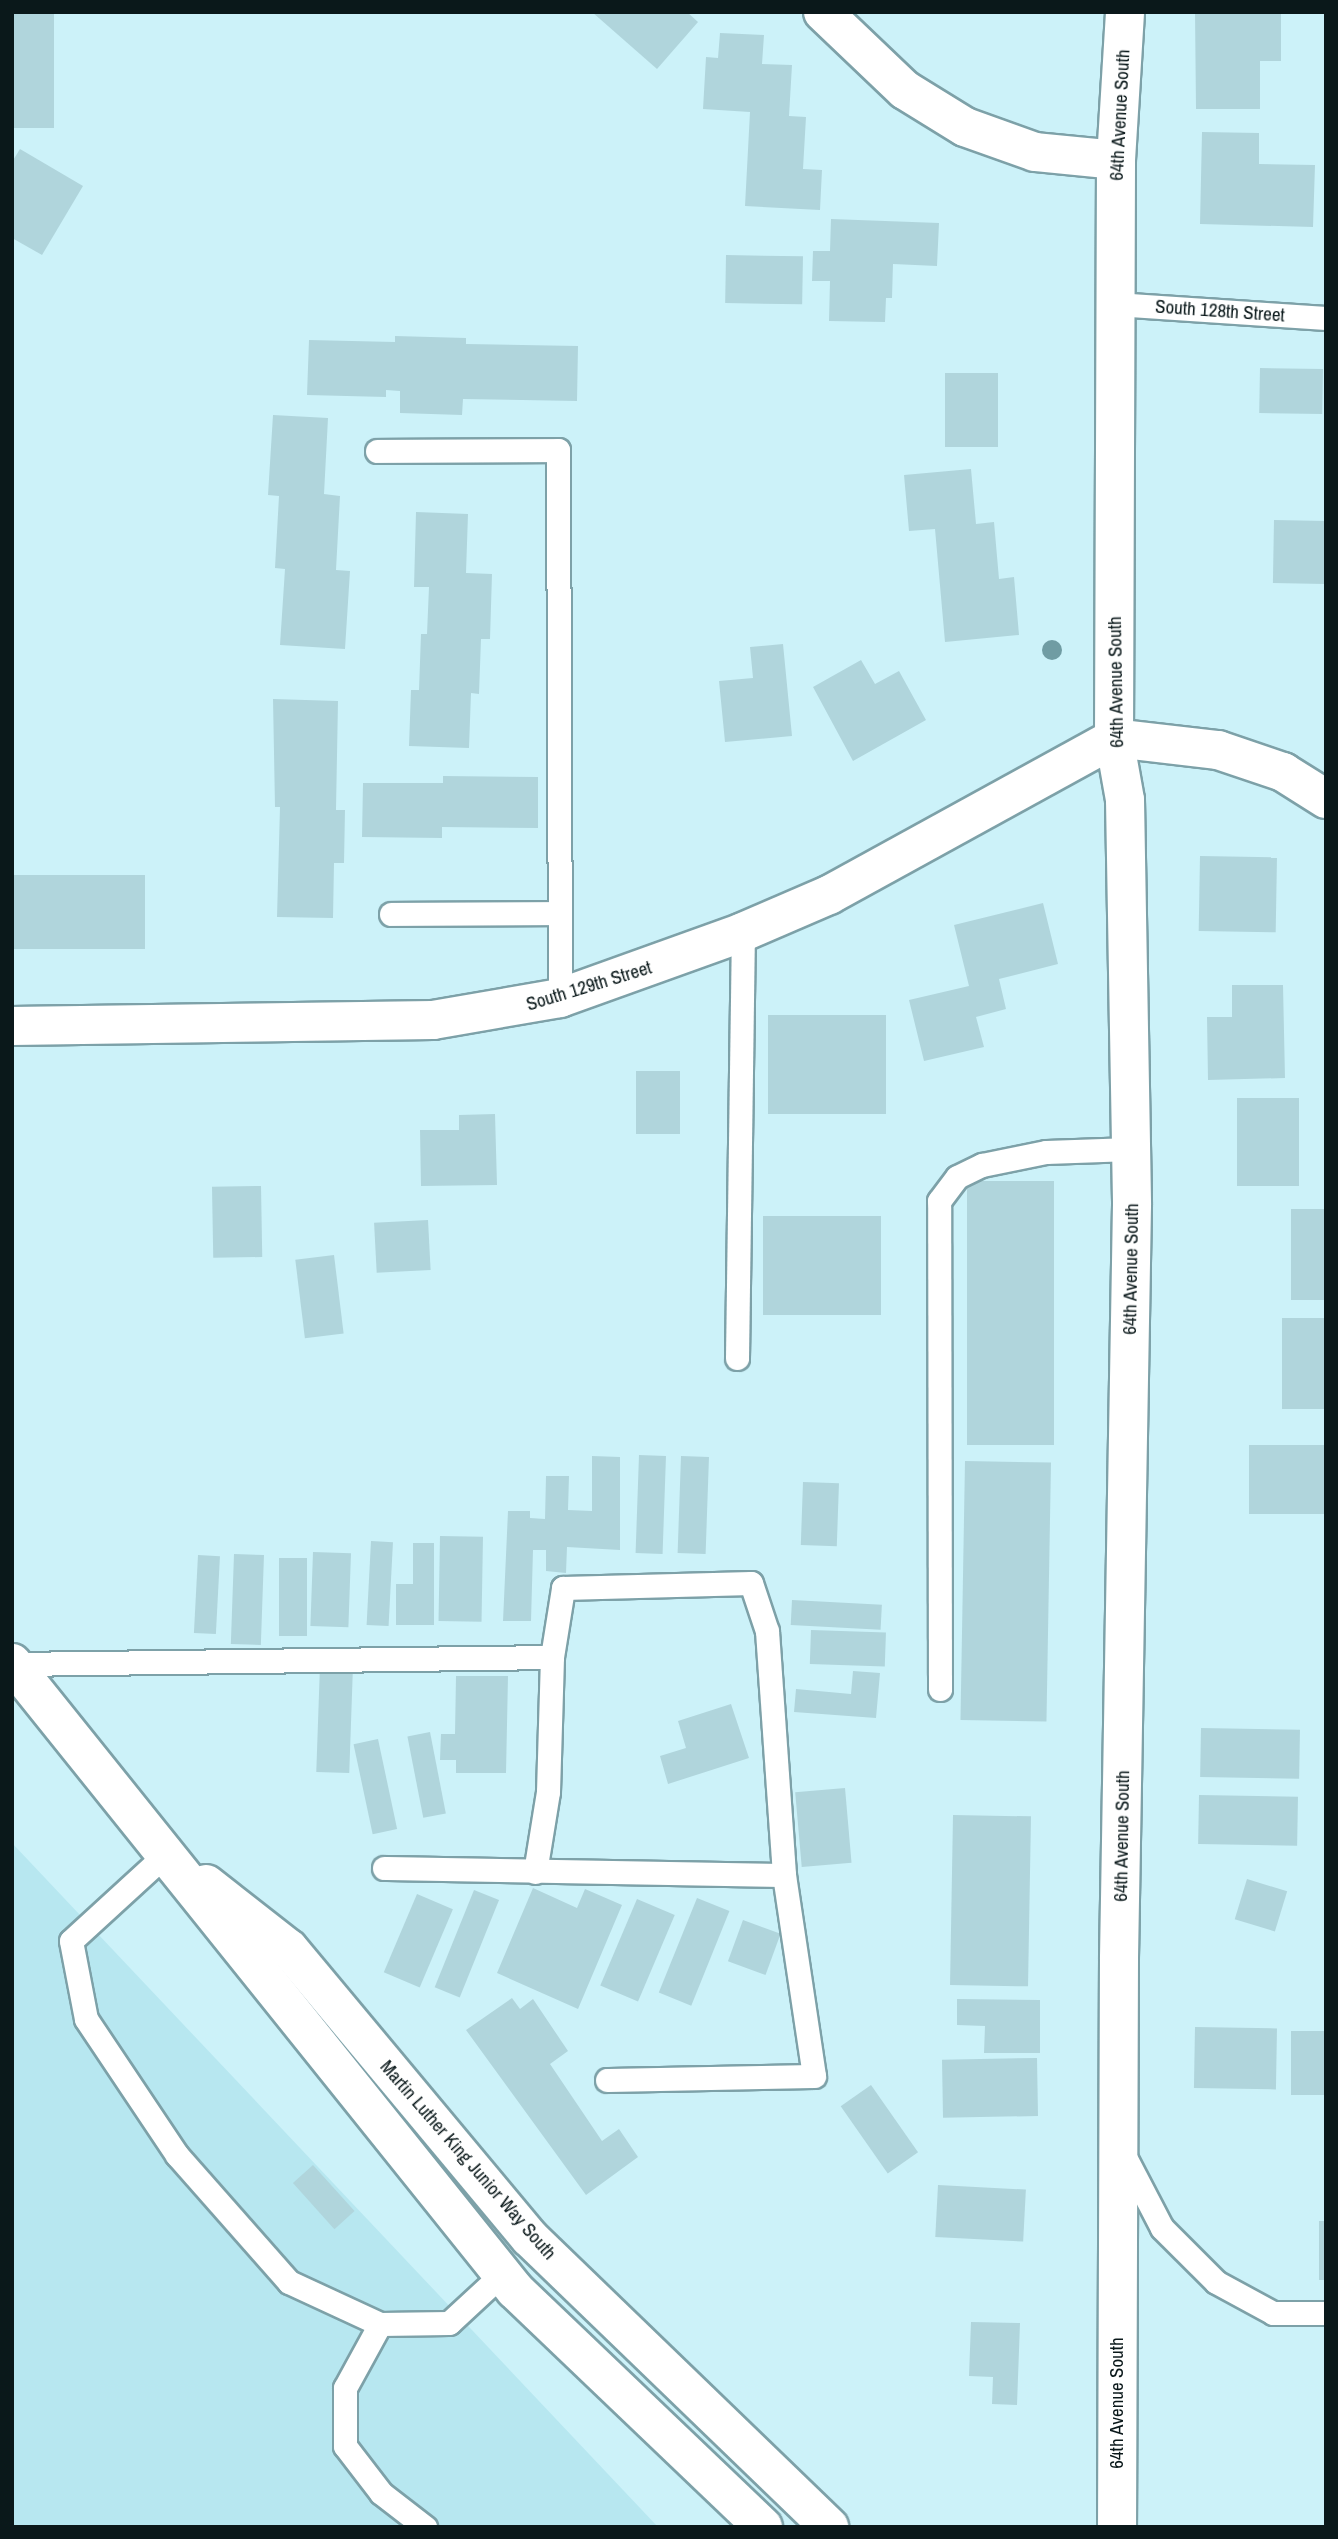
<!DOCTYPE html>
<style>
body{margin:0}
#map{position:relative;width:1338px;height:2539px;overflow:hidden;background:#ccf2f9;font-family:"Archivo Narrow",sans-serif}
div>[style]{position:absolute}
.built>*{inset:0;background:#b7e7f0}
.building>*{inset:0;background:#b0d5dc;transform-origin:0 0}
.roads{filter:drop-shadow(2px 0 #7da1a8) drop-shadow(-2px 0 #7da1a8) drop-shadow(0 2px #7da1a8) drop-shadow(0 -2px #7da1a8)}
.service>*{height:23px;margin:-11.5px;padding:0 11.5px;transform-origin:11.5px;border-radius:11.5px;background:#fff}
.minor>*{height:38px;margin:-19px;padding:0 19px;transform-origin:19px;border-radius:19px;background:#fff}
.tertiary>*{height:38px;margin:-19px;padding:0 19px;transform-origin:19px;border-radius:19px;background:#fff}
.secondary>*{height:38px;margin:-19px;padding:0 19px;transform-origin:19px;border-radius:19px;background:#fff}
.trees>*{width:20px;height:20px;margin:-10px;border-radius:50%;background:#709ca3}
span{translate:-50% -50%;white-space:nowrap;text-align:center;line-height:1.15;-webkit-text-stroke:5px #fff;paint-order:stroke}
.street-label{font-size:19px;color:#0a181a}
.frame{position:absolute;inset:0;border:14px solid #0a181a;pointer-events:none}
</style>
<div id="map">
<div class="built">
<div style="clip-path:polygon(12px 1843px,658px 2527px,12px 2527px)"></div>
</div>
<div class="building">
<div style="clip-path:polygon(592px 12px,687px 12px,698px 22px,657px 69px)"></div>
<div style="clip-path:polygon(1195px 12px,1281px 12px,1281px 61px,1260px 61px,1260px 109px,1196px 109px)"></div>
<div style="left:12px;top:13px;width:42px;height:115px"></div>
<div style="clip-path:polygon(720px 33px,764px 35px,762px 64px,792px 65px,789px 116px,806px 117px,803px 169px,822px 170px,820px 210px,745px 206px,750px 112px,703px 109px,706px 57px,718px 58px)"></div>
<div style="clip-path:polygon(1202px 132px,1259px 133px,1259px 164px,1315px 165px,1313px 227px,1200px 224px)"></div>
<div style="clip-path:polygon(20px 149px,83px 186px,42px 255px,12px 238px,12px 162px)"></div>
<div style="clip-path:polygon(831px 219px,939px 223px,937px 266px,893px 264px,892px 298px,886px 298px,885px 322px,829px 321px,830px 281px,812px 281px,813px 251px,830px 251px)"></div>
<div style="left:726px;top:255px;width:77px;height:48px;rotate:1deg"></div>
<div style="clip-path:polygon(395px 336px,466px 338px,466px 344px,578px 346px,577px 401px,463px 399px,462px 415px,400px 413px,400px 391px,386px 390px,386px 397px,307px 395px,309px 340px,395px 342px)"></div>
<div style="left:1260px;top:368px;width:63px;height:45px;rotate:1deg"></div>
<div style="left:998px;top:373px;width:74px;height:53px;rotate:90deg"></div>
<div style="clip-path:polygon(273px 415px,328px 418px,324px 494px,340px 496px,336px 570px,350px 571px,345px 649px,280px 645px,285px 569px,275px 568px,279px 496px,268px 495px)"></div>
<div style="clip-path:polygon(971px 469px,976px 524px,994px 522px,999px 579px,1014px 577px,1019px 635px,945px 642px,935px 529px,909px 531px,904px 475px)"></div>
<div style="clip-path:polygon(416px 512px,468px 514px,466px 573px,492px 574px,490px 639px,481px 639px,479px 694px,471px 693px,469px 748px,409px 746px,411px 690px,419px 690px,421px 634px,427px 634px,429px 587px,414px 587px)"></div>
<div style="left:1274px;top:520px;width:52px;height:63px;rotate:1deg"></div>
<div style="clip-path:polygon(783px 644px,792px 736px,725px 742px,719px 681px,753px 678px,750px 647px)"></div>
<div style="clip-path:polygon(861px 660px,875px 684px,899px 671px,926px 720px,853px 761px,813px 687px)"></div>
<div style="clip-path:polygon(273px 699px,338px 701px,336px 810px,345px 810px,344px 863px,334px 863px,333px 918px,277px 917px,280px 807px,275px 807px)"></div>
<div style="clip-path:polygon(443px 776px,538px 777px,538px 828px,442px 827px,442px 838px,362px 837px,363px 783px,443px 783px)"></div>
<div style="left:1200px;top:856px;width:77px;height:75px;rotate:1deg"></div>
<div style="left:12px;top:875px;width:133px;height:74px"></div>
<div style="clip-path:polygon(1043px 903px,1058px 964px,999px 979px,1006px 1009px,976px 1017px,984px 1047px,924px 1061px,909px 1000px,969px 986px,954px 925px)"></div>
<div style="clip-path:polygon(1232px 985px,1283px 985px,1285px 1078px,1208px 1080px,1207px 1017px,1232px 1017px)"></div>
<div style="left:768px;top:1015px;width:118px;height:99px"></div>
<div style="left:636px;top:1071px;width:44px;height:63px"></div>
<div style="left:1237px;top:1098px;width:62px;height:88px"></div>
<div style="clip-path:polygon(495px 1114px,497px 1185px,421px 1186px,420px 1130px,459px 1130px,459px 1115px)"></div>
<div style="left:967px;top:1181px;width:87px;height:264px"></div>
<div style="left:261px;top:1186px;width:71px;height:49px;rotate:89deg"></div>
<div style="left:1291px;top:1209px;width:35px;height:91px"></div>
<div style="left:763px;top:1216px;width:118px;height:99px"></div>
<div style="left:428px;top:1220px;width:50px;height:54px;rotate:87deg"></div>
<div style="left:334px;top:1255px;width:79px;height:39px;rotate:83deg"></div>
<div style="left:1282px;top:1318px;width:44px;height:91px"></div>
<div style="left:1326px;top:1445px;width:69px;height:77px;rotate:90deg"></div>
<div style="left:639px;top:1455px;width:27px;height:98px;rotate:2deg"></div>
<div style="clip-path:polygon(592px 1456px,620px 1457px,620px 1550px,567px 1547px,566px 1573px,546px 1571px,546px 1550px,533px 1550px,531px 1621px,503px 1621px,508px 1511px,530px 1511px,530px 1518px,545px 1519px,546px 1476px,569px 1476px,568px 1510px,592px 1511px)"></div>
<div style="left:681px;top:1456px;width:28px;height:97px;rotate:2deg"></div>
<div style="left:965px;top:1461px;width:86px;height:259px;rotate:1deg"></div>
<div style="left:803px;top:1482px;width:36px;height:63px;rotate:2deg"></div>
<div style="left:440px;top:1536px;width:43px;height:85px;rotate:1deg"></div>
<div style="left:371px;top:1541px;width:22px;height:84px;rotate:3deg"></div>
<div style="clip-path:polygon(413px 1543px,434px 1543px,434px 1625px,396px 1625px,396px 1584px,413px 1584px)"></div>
<div style="left:313px;top:1552px;width:38px;height:74px;rotate:2deg"></div>
<div style="left:234px;top:1554px;width:30px;height:90px;rotate:2deg"></div>
<div style="left:198px;top:1555px;width:22px;height:78px;rotate:3deg"></div>
<div style="left:279px;top:1558px;width:28px;height:78px"></div>
<div style="left:792px;top:1600px;width:90px;height:25px;rotate:3deg"></div>
<div style="left:811px;top:1630px;width:75px;height:34px;rotate:2deg"></div>
<div style="left:320px;top:1665px;width:33px;height:107px;rotate:2deg"></div>
<div style="clip-path:polygon(853px 1671px,880px 1673px,876px 1718px,794px 1712px,796px 1689px,851px 1694px)"></div>
<div style="clip-path:polygon(456px 1676px,508px 1676px,506px 1773px,456px 1773px,456px 1760px,440px 1760px,441px 1734px,455px 1734px)"></div>
<div style="clip-path:polygon(731px 1704px,749px 1758px,668px 1784px,660px 1756px,686px 1748px,678px 1721px)"></div>
<div style="left:1201px;top:1728px;width:99px;height:49px;rotate:1deg"></div>
<div style="left:430px;top:1732px;width:83px;height:23px;rotate:79deg"></div>
<div style="left:378px;top:1739px;width:92px;height:25px;rotate:78deg"></div>
<div style="left:845px;top:1788px;width:75px;height:50px;rotate:85deg"></div>
<div style="left:1199px;top:1795px;width:99px;height:49px;rotate:1deg"></div>
<div style="left:953px;top:1815px;width:78px;height:170px;rotate:1deg"></div>
<div style="left:1247px;top:1879px;width:42px;height:42px;rotate:17deg"></div>
<div style="clip-path:polygon(533px 1888px,577px 1908px,585px 1889px,622px 1905px,578px 2009px,497px 1973px)"></div>
<div style="left:474px;top:1890px;width:27px;height:105px;rotate:22deg"></div>
<div style="left:417px;top:1894px;width:39px;height:85px;rotate:23deg"></div>
<div style="left:697px;top:1898px;width:35px;height:102px;rotate:22deg"></div>
<div style="left:637px;top:1899px;width:41px;height:94px;rotate:23deg"></div>
<div style="left:743px;top:1920px;width:40px;height:44px;rotate:20deg"></div>
<div style="clip-path:polygon(512px 1998px,520px 2009px,533px 1999px,568px 2051px,550px 2064px,602px 2141px,619px 2129px,638px 2157px,586px 2195px,466px 2030px)"></div>
<div style="clip-path:polygon(957px 1999px,1040px 2000px,1040px 2053px,984px 2053px,985px 2026px,957px 2025px)"></div>
<div style="left:1195px;top:2027px;width:82px;height:61px;rotate:1deg"></div>
<div style="left:1291px;top:2031px;width:35px;height:64px"></div>
<div style="left:1037px;top:2058px;width:58px;height:95px;rotate:89deg"></div>
<div style="left:871px;top:2085px;width:82px;height:37px;rotate:55deg"></div>
<div style="left:313px;top:2165px;width:62px;height:27px;rotate:48deg"></div>
<div style="left:938px;top:2185px;width:88px;height:52px;rotate:3deg"></div>
<div style="left:1319px;top:2221px;width:7px;height:59px"></div>
<div style="clip-path:polygon(971px 2322px,1020px 2323px,1017px 2405px,992px 2404px,993px 2377px,969px 2376px)"></div>
</div>
<div class="roads">
<div class="service">
<div style="left:1115px;top:304px;width:211px;rotate:3.8deg"></div>
<div style="left:377px;top:451px;width:181px;rotate:-0.3deg"></div>
<div style="left:558px;top:450px;width:548px;rotate:89.79deg"></div>
<div style="left:391px;top:914px;width:169px;rotate:-0.3deg"></div>
<div style="left:737px;top:1358px;width:426px;rotate:-89.2deg"></div>
<div style="left:13px;top:1664px;width:539px;rotate:-0.74deg"></div>
<div style="left:940px;top:1689px;width:488px;rotate:-90.1deg"></div>
<div style="left:939px;top:1201px;width:30px;rotate:-53deg"></div>
<div style="left:957px;top:1177px;width:28px;rotate:-26deg"></div>
<div style="left:982px;top:1165px;width:65px;rotate:-11.5deg"></div>
<div style="left:1046px;top:1152px;width:85px;rotate:-2deg"></div>
<div style="left:167px;top:1853px;width:130px;rotate:137.5deg"></div>
<div style="left:71px;top:1941px;width:79px;rotate:79.1deg"></div>
<div style="left:86px;top:2019px;width:164px;rotate:56.2deg"></div>
<div style="left:177px;top:2155px;width:169px;rotate:48.6deg"></div>
<div style="left:289px;top:2282px;width:100px;rotate:24.8deg"></div>
<div style="left:380px;top:2324px;width:69px;rotate:-0.8deg"></div>
<div style="left:449px;top:2323px;width:72px;rotate:-42.8deg"></div>
<div style="left:384px;top:1868px;width:400px;rotate:1deg"></div>
<div style="left:535px;top:1872px;width:81px;rotate:-80.8deg"></div>
<div style="left:548px;top:1792px;width:135px;rotate:-88.3deg"></div>
<div style="left:552px;top:1657px;width:70px;rotate:-80.9deg"></div>
<div style="left:563px;top:1588px;width:188px;rotate:-1.5deg"></div>
<div style="left:751px;top:1583px;width:51px;rotate:71.6deg"></div>
<div style="left:767px;top:1631px;width:245px;rotate:86deg"></div>
<div style="left:784px;top:1875px;width:203px;rotate:81.5deg"></div>
<div style="left:814px;top:2076px;width:207px;rotate:178.9deg"></div>
<div style="left:1124px;top:2155px;width:82px;rotate:62.5deg"></div>
<div style="left:1162px;top:2228px;width:76px;rotate:45deg"></div>
<div style="left:1216px;top:2282px;width:65px;rotate:28.5deg"></div>
<div style="left:1273px;top:2313px;width:53px"></div>
<div style="left:380px;top:2324px;width:73px;rotate:118.7deg"></div>
<div style="left:345px;top:2388px;width:58px;rotate:90deg"></div>
<div style="left:345px;top:2446px;width:59px;rotate:52.5deg"></div>
<div style="left:381px;top:2493px;width:56px;rotate:37.7deg"></div>
</div>
<div class="minor">
<div style="left:1114px;top:738px;width:63px;rotate:79.9deg"></div>
<div style="left:1125px;top:800px;width:405px;rotate:89deg"></div>
<div style="left:1132px;top:1205px;width:754px;rotate:90.99deg"></div>
<div style="left:1119px;top:1959px;width:568px;rotate:90.2deg"></div>
</div>
<div class="tertiary">
<div style="left:823px;top:12px;width:113px;rotate:43.6deg"></div>
<div style="left:905px;top:90px;width:70px;rotate:31.7deg"></div>
<div style="left:965px;top:127px;width:74px;rotate:19.7deg"></div>
<div style="left:1035px;top:152px;width:81px;rotate:5.6deg"></div>
<div style="left:1114px;top:738px;width:578px;rotate:-89.8deg"></div>
<div style="left:1116px;top:160px;width:148px;rotate:-86.5deg"></div>
<div style="left:1114px;top:738px;width:105px;rotate:6.6deg"></div>
<div style="left:1218px;top:750px;width:69px;rotate:18.7deg"></div>
<div style="left:1283px;top:772px;width:51px;rotate:32.1deg"></div>
<div style="left:12px;top:1026px;width:421px;rotate:-0.8deg"></div>
<div style="left:433px;top:1020px;width:129px;rotate:-9.8deg"></div>
<div style="left:560px;top:998px;width:195px;rotate:-19.8deg"></div>
<div style="left:743px;top:932px;width:94px;rotate:-23.3deg"></div>
<div style="left:829px;top:895px;width:325px;rotate:-28.8deg"></div>
</div>
<div class="secondary">
<div style="left:12px;top:1663px;width:804px;rotate:51.26deg"></div>
<div style="left:515px;top:2290px;width:343px;rotate:43.7deg"></div>
<div style="left:206px;top:1884px;width:105px;rotate:38.1deg"></div>
<div style="left:289px;top:1949px;width:376px;rotate:50.2deg"></div>
<div style="left:530px;top:2238px;width:416px;rotate:44deg"></div>
</div>
</div>
<div class="trees">
<div style="left:1052px;top:650px"></div>
</div>
<div class="street-label">
<span style="left:1120px;top:115px;rotate:-87deg">64th Avenue South</span>
<span style="left:1220px;top:311px;rotate:4deg">South 128th Street</span>
<span style="left:1116px;top:682px;rotate:-91deg">64th Avenue South</span>
<span style="left:589px;top:986px;rotate:-17deg">South 129th Street</span>
<span style="left:1131px;top:1269px;rotate:-89deg">64th Avenue South</span>
<span style="left:1122px;top:1836px;rotate:-89deg">64th Avenue South</span>
<span style="left:468px;top:2160px;rotate:49deg">Martin Luther King Junior Way South</span>
<span style="left:1117px;top:2403px;rotate:-90deg">64th Avenue South</span>
</div>
<div class="frame"></div>
</div>
